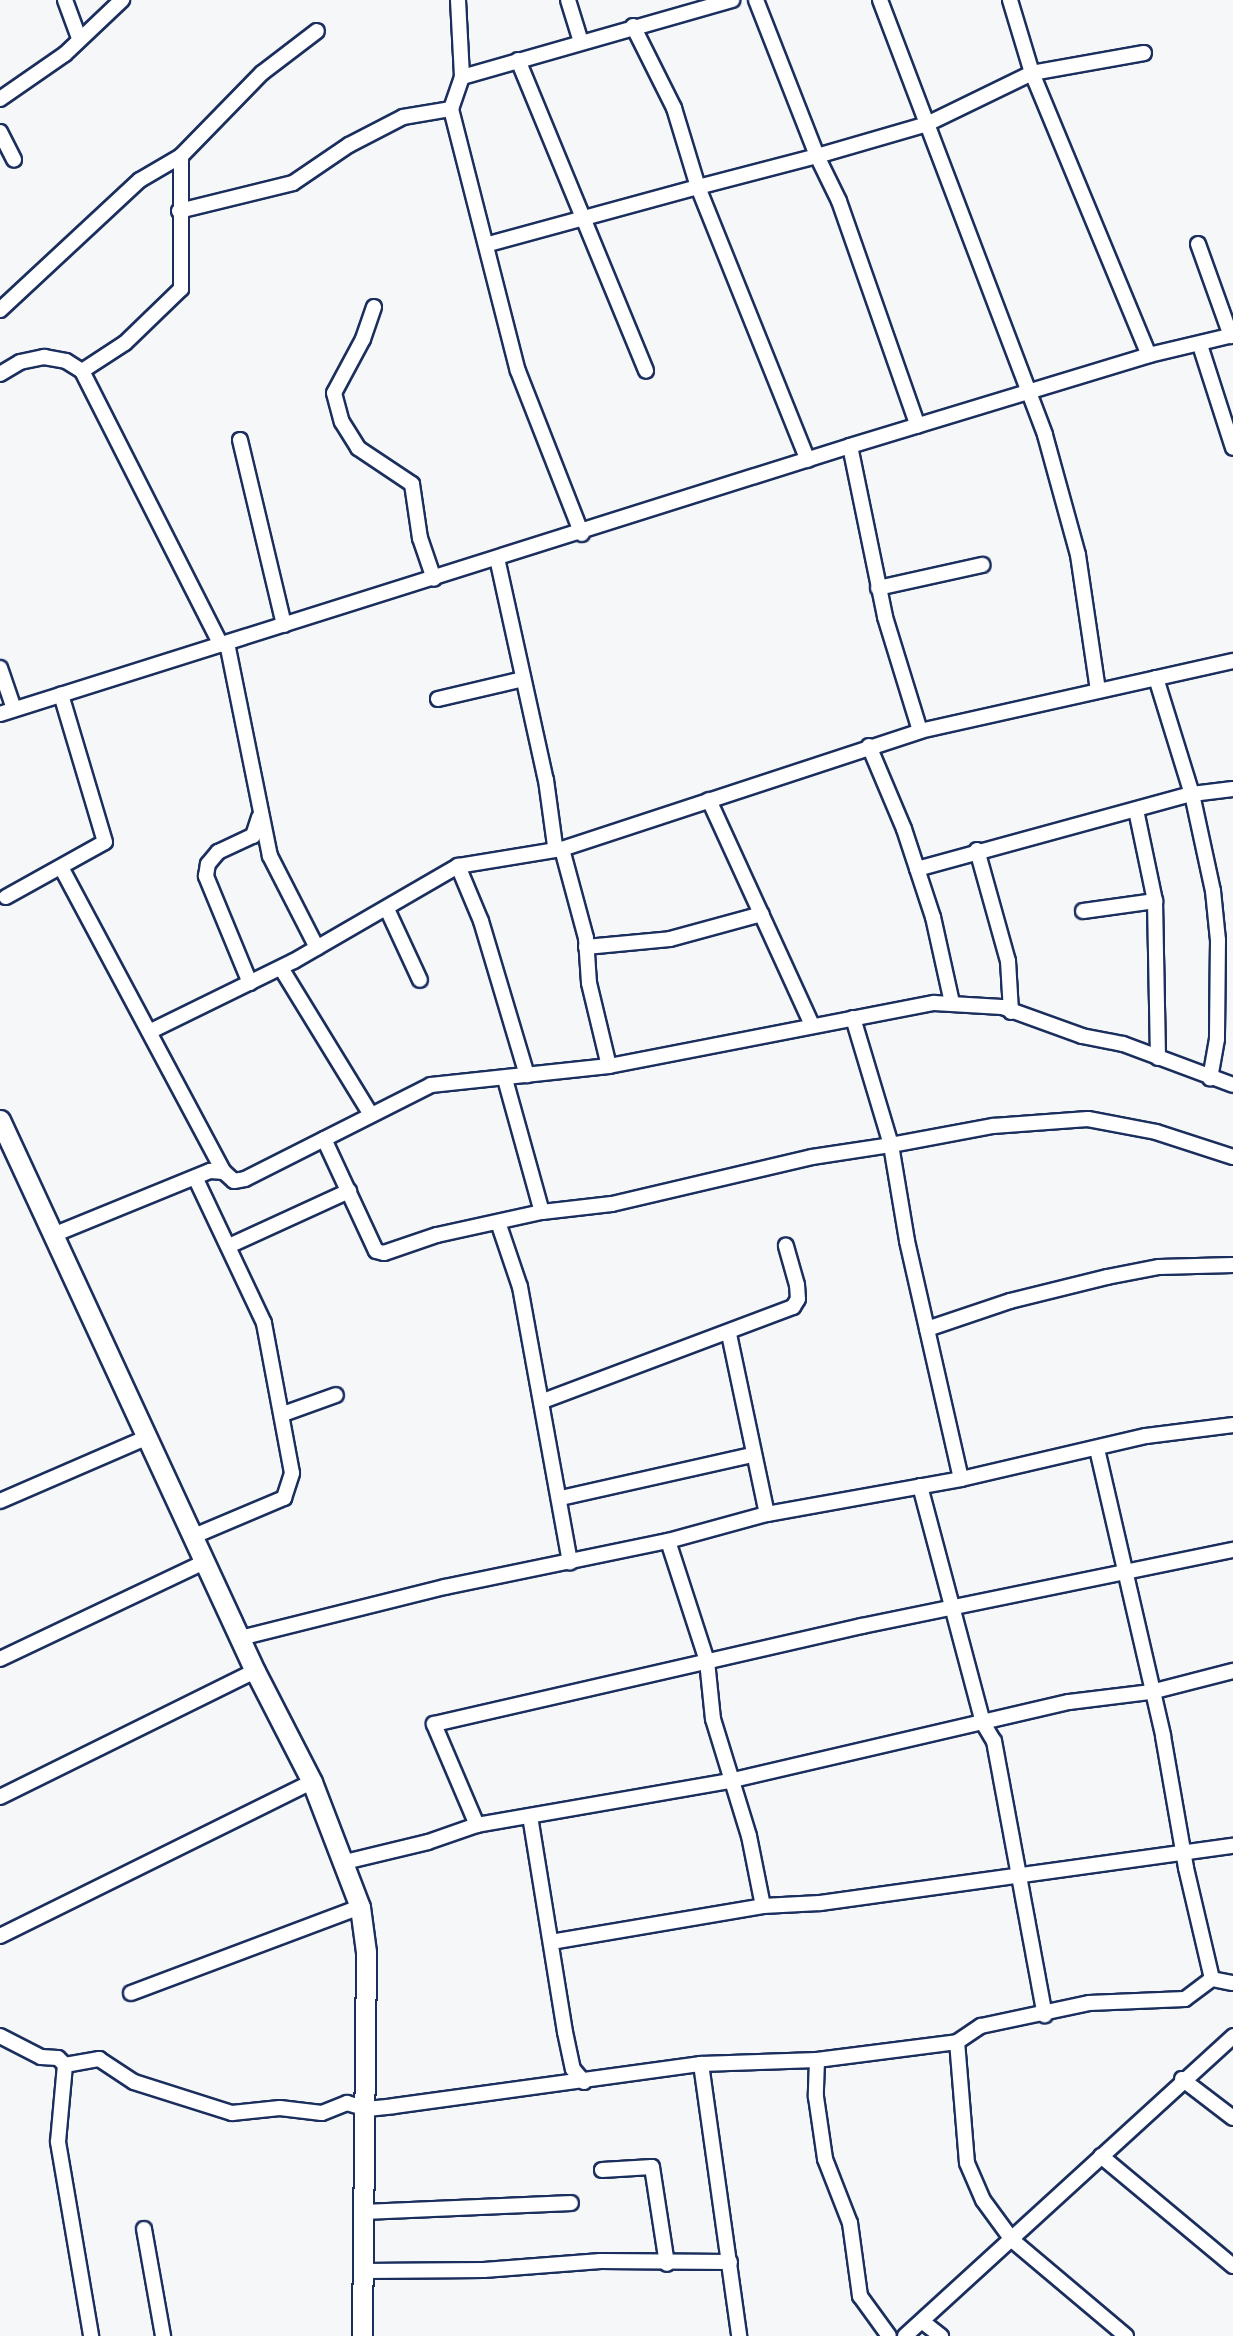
<!DOCTYPE html>
<style>
body{margin:0}
#map{position:relative;width:1233px;height:2336px;overflow:hidden;background:#f6f7f9;font-family:"Playpen Sans",sans-serif}
div>[style]{position:absolute}
.roads{filter:drop-shadow(2px 0 #1b2f5e) drop-shadow(-2px 0 #1b2f5e) drop-shadow(0 2px #1b2f5e) drop-shadow(0 -2px #1b2f5e)}
.street>*{height:14px;margin:-7px;padding:0 7px;transform-origin:7px;border-radius:7px;background:#fff}
.secondary>*{height:19px;margin:-9.5px;padding:0 9.5px;transform-origin:9.5px;border-radius:9.5px;background:#fff}
span{translate:-50% -50%;white-space:nowrap;text-align:center;line-height:1.15;-webkit-text-stroke:6px #fff;paint-order:stroke}
</style>
<div id="map">
<div class="roads">
<div class="street">
<div style="left:65px;top:0;width:40px;rotate:69.8deg"></div>
<div style="left:458px;top:0;width:77px;rotate:87deg"></div>
<div style="left:462px;top:77px;width:34px;rotate:109deg"></div>
<div style="left:451px;top:109px;width:270px;rotate:75.7deg"></div>
<div style="left:518px;top:371px;width:175px;rotate:68.6deg"></div>
<div style="left:568px;top:0;width:44px;rotate:72.8deg"></div>
<div style="left:756px;top:0;width:168px;rotate:68.6deg"></div>
<div style="left:817px;top:156px;width:115px;rotate:-16.2deg"></div>
<div style="left:927px;top:124px;width:117px;rotate:-25.9deg"></div>
<div style="left:1032px;top:73px;width:76px;rotate:-106.8deg"></div>
<div style="left:880px;top:0;width:465px;rotate:69.2deg"></div>
<div style="left:1045px;top:435px;width:124px;rotate:74.6deg"></div>
<div style="left:1078px;top:555px;width:137px;rotate:81.6deg"></div>
<div style="left:633px;top:26px;width:92px;rotate:63.4deg"></div>
<div style="left:674px;top:108px;width:83px;rotate:73.1deg"></div>
<div style="left:698px;top:187px;width:123px;rotate:-14.6deg"></div>
<div style="left:817px;top:156px;width:50px;rotate:63.9deg"></div>
<div style="left:839px;top:201px;width:238px;rotate:70.7deg"></div>
<div style="left:1144px;top:53px;width:114px;rotate:169.9deg"></div>
<div style="left:1032px;top:73px;width:305px;rotate:67.5deg"></div>
<div style="left:518px;top:60px;width:336px;rotate:67.6deg"></div>
<div style="left:462px;top:77px;width:281px;rotate:-15.9deg"></div>
<div style="left:0;top:99px;width:79px;rotate:-34.7deg"></div>
<div style="left:65px;top:54px;width:79px;rotate:-43.5deg"></div>
<div style="left:0;top:132px;width:31px;rotate:63deg"></div>
<div style="left:179px;top:211px;width:117px;rotate:-13.8deg"></div>
<div style="left:293px;top:183px;width:68px;rotate:-34.2deg"></div>
<div style="left:349px;top:145px;width:61px;rotate:-27.4deg"></div>
<div style="left:403px;top:117px;width:49px;rotate:-9.5deg"></div>
<div style="left:489px;top:244px;width:217px;rotate:-15.3deg"></div>
<div style="left:698px;top:187px;width:294px;rotate:68.1deg"></div>
<div style="left:1198px;top:244px;width:98px;rotate:70.3deg"></div>
<div style="left:374px;top:307px;width:34px;rotate:109deg"></div>
<div style="left:363px;top:339px;width:61px;rotate:118.2deg"></div>
<div style="left:334px;top:393px;width:30px;rotate:75deg"></div>
<div style="left:342px;top:422px;width:31px;rotate:58deg"></div>
<div style="left:358px;top:448px;width:65px;rotate:33.7deg"></div>
<div style="left:412px;top:484px;width:55px;rotate:81.6deg"></div>
<div style="left:420px;top:538px;width:43px;rotate:71.1deg"></div>
<div style="left:0;top:310px;width:191px;rotate:-42.9deg"></div>
<div style="left:140px;top:180px;width:48px;rotate:-30.3deg"></div>
<div style="left:181px;top:156px;width:116px;rotate:-45.7deg"></div>
<div style="left:262px;top:73px;width:69px;rotate:-37.4deg"></div>
<div style="left:1200px;top:345px;width:108px;rotate:72.2deg"></div>
<div style="left:82px;top:371px;width:51px;rotate:-33.1deg"></div>
<div style="left:125px;top:343px;width:78px;rotate:-44deg"></div>
<div style="left:181px;top:289px;width:133px;rotate:-90deg"></div>
<div style="left:0;top:374px;width:23px;rotate:-31deg"></div>
<div style="left:20px;top:362px;width:25px;rotate:-12deg"></div>
<div style="left:44px;top:357px;width:22px;rotate:10deg"></div>
<div style="left:66px;top:361px;width:19px;rotate:32deg"></div>
<div style="left:82px;top:371px;width:307px;rotate:63.1deg"></div>
<div style="left:240px;top:440px;width:190px;rotate:76.6deg"></div>
<div style="left:850px;top:446px;width:175px;rotate:78.4deg"></div>
<div style="left:885px;top:617px;width:119px;rotate:72.9deg"></div>
<div style="left:497px;top:558px;width:227px;rotate:77.6deg"></div>
<div style="left:546px;top:780px;width:67px;rotate:82.2deg"></div>
<div style="left:878px;top:588px;width:107px;rotate:-12.5deg"></div>
<div style="left:227px;top:643px;width:217px;rotate:78.6deg"></div>
<div style="left:270px;top:856px;width:103px;rotate:62.9deg"></div>
<div style="left:0;top:668px;width:43px;rotate:71.1deg"></div>
<div style="left:1156px;top:678px;width:121px;rotate:72.8deg"></div>
<div style="left:1192px;top:794px;width:99px;rotate:77.8deg"></div>
<div style="left:1213px;top:891px;width:49px;rotate:84.2deg"></div>
<div style="left:1218px;top:940px;width:99px;rotate:90.6deg"></div>
<div style="left:1217px;top:1039px;width:40px;rotate:100deg"></div>
<div style="left:438px;top:699px;width:87px;rotate:-13.2deg"></div>
<div style="left:0;top:714px;width:891px;rotate:-17.5deg"></div>
<div style="left:850px;top:446px;width:313px;rotate:-16.9deg"></div>
<div style="left:1149px;top:355px;width:86px;rotate:-13.4deg"></div>
<div style="left:869px;top:746px;width:90px;rotate:67.1deg"></div>
<div style="left:904px;top:829px;width:93px;rotate:71.8deg"></div>
<div style="left:933px;top:917px;width:88px;rotate:77.5deg"></div>
<div style="left:709px;top:800px;width:247px;rotate:65.4deg"></div>
<div style="left:1136px;top:810px;width:93px;rotate:78.2deg"></div>
<div style="left:1155px;top:901px;width:157px;rotate:88.9deg"></div>
<div style="left:562px;top:849px;width:92px;rotate:74.9deg"></div>
<div style="left:586px;top:938px;width:45px;rotate:86.2deg"></div>
<div style="left:589px;top:983px;width:85px;rotate:76.5deg"></div>
<div style="left:977px;top:850px;width:115px;rotate:74.4deg"></div>
<div style="left:1008px;top:961px;width:51px;rotate:86.6deg"></div>
<div style="left:458px;top:866px;width:60px;rotate:67.3deg"></div>
<div style="left:481px;top:921px;width:161px;rotate:73.4deg"></div>
<div style="left:62px;top:869px;width:344px;rotate:61.9deg"></div>
<div style="left:917px;top:869px;width:285px;rotate:-15.3deg"></div>
<div style="left:1192px;top:794px;width:41px;rotate:-7deg"></div>
<div style="left:6px;top:897px;width:113px;rotate:-29.1deg"></div>
<div style="left:105px;top:842px;width:154px;rotate:-106.6deg"></div>
<div style="left:387px;top:909px;width:78px;rotate:65.1deg"></div>
<div style="left:1083px;top:911px;width:73px;rotate:-7.9deg"></div>
<div style="left:586px;top:947px;width:84px;rotate:-5.4deg"></div>
<div style="left:670px;top:939px;width:95px;rotate:-15.2deg"></div>
<div style="left:281px;top:968px;width:170px;rotate:58.5deg"></div>
<div style="left:250px;top:983px;width:116px;rotate:-112.4deg"></div>
<div style="left:206px;top:876px;width:12px;rotate:-81deg"></div>
<div style="left:208px;top:864px;width:16px;rotate:-50deg"></div>
<div style="left:218px;top:852px;width:38px;rotate:-25deg"></div>
<div style="left:253px;top:836px;width:20px;rotate:-72deg"></div>
<div style="left:853px;top:1018px;width:133px;rotate:73.3deg"></div>
<div style="left:891px;top:1145px;width:97px;rotate:80.5deg"></div>
<div style="left:907px;top:1241px;width:244px;rotate:77.2deg"></div>
<div style="left:151px;top:1031px;width:159px;rotate:-26.1deg"></div>
<div style="left:294px;top:961px;width:190px;rotate:-30.1deg"></div>
<div style="left:458px;top:866px;width:105px;rotate:-9.3deg"></div>
<div style="left:562px;top:849px;width:377px;rotate:-18.2deg"></div>
<div style="left:920px;top:731px;width:321px;rotate:-12.6deg"></div>
<div style="left:505px;top:1079px;width:138px;rotate:74.5deg"></div>
<div style="left:324px;top:1139px;width:123px;rotate:65.1deg"></div>
<div style="left:376px;top:1251px;width:8px;rotate:14deg"></div>
<div style="left:384px;top:1253px;width:56px;rotate:-18.8deg"></div>
<div style="left:437px;top:1235px;width:107px;rotate:-12.4deg"></div>
<div style="left:542px;top:1212px;width:70px;rotate:-6.5deg"></div>
<div style="left:612px;top:1204px;width:205px;rotate:-13.2deg"></div>
<div style="left:812px;top:1157px;width:79px;rotate:-8.7deg"></div>
<div style="left:891px;top:1145px;width:104px;rotate:-10.6deg"></div>
<div style="left:993px;top:1126px;width:95px;rotate:-4.2deg"></div>
<div style="left:1088px;top:1119px;width:69px;rotate:10.8deg"></div>
<div style="left:1156px;top:1132px;width:81px;rotate:18deg"></div>
<div style="left:499px;top:1225px;width:65px;rotate:71.3deg"></div>
<div style="left:520px;top:1287px;width:280px;rotate:79.7deg"></div>
<div style="left:53px;top:1235px;width:170px;rotate:-22.2deg"></div>
<div style="left:210px;top:1171px;width:14px;rotate:4deg"></div>
<div style="left:224px;top:1172px;width:13px;rotate:42deg"></div>
<div style="left:234px;top:1181px;width:11px;rotate:-10deg"></div>
<div style="left:245px;top:1179px;width:208px;rotate:-26.8deg"></div>
<div style="left:431px;top:1085px;width:179px;rotate:-6.1deg"></div>
<div style="left:609px;top:1066px;width:331px;rotate:-11deg"></div>
<div style="left:934px;top:1003px;width:68px;rotate:3.4deg"></div>
<div style="left:1002px;top:1007px;width:85px;rotate:19.9deg"></div>
<div style="left:1082px;top:1036px;width:42px;rotate:11deg"></div>
<div style="left:1123px;top:1044px;width:117px;rotate:20.4deg"></div>
<div style="left:231px;top:1245px;width:130px;rotate:-24.6deg"></div>
<div style="left:927px;top:1329px;width:88px;rotate:-18.6deg"></div>
<div style="left:1010px;top:1301px;width:100px;rotate:-13.9deg"></div>
<div style="left:1107px;top:1277px;width:53px;rotate:-10.9deg"></div>
<div style="left:1159px;top:1267px;width:74px;rotate:-1.5deg"></div>
<div style="left:729px;top:1334px;width:184px;rotate:78.1deg"></div>
<div style="left:543px;top:1401px;width:267px;rotate:-20.6deg"></div>
<div style="left:793px;top:1307px;width:9px;rotate:-58deg"></div>
<div style="left:798px;top:1299px;width:14px;rotate:-94deg"></div>
<div style="left:797px;top:1285px;width:41px;rotate:-105.8deg"></div>
<div style="left:283px;top:1414px;width:56px;rotate:-19.7deg"></div>
<div style="left:1097px;top:1449px;width:294px;rotate:77deg"></div>
<div style="left:1163px;top:1736px;width:134px;rotate:80.1deg"></div>
<div style="left:1186px;top:1868px;width:114px;rotate:76.8deg"></div>
<div style="left:920px;top:1486px;width:245px;rotate:75.1deg"></div>
<div style="left:983px;top:1723px;width:21px;rotate:59deg"></div>
<div style="left:994px;top:1741px;width:279px;rotate:79.5deg"></div>
<div style="left:561px;top:1498px;width:196px;rotate:-12.7deg"></div>
<div style="left:0;top:1501px;width:161px;rotate:-23.4deg"></div>
<div style="left:194px;top:1536px;width:98px;rotate:-22.9deg"></div>
<div style="left:284px;top:1498px;width:26px;rotate:-72deg"></div>
<div style="left:292px;top:1473px;width:153px;rotate:-100.6deg"></div>
<div style="left:264px;top:1323px;width:161px;rotate:-115.3deg"></div>
<div style="left:668px;top:1541px;width:126px;rotate:72deg"></div>
<div style="left:707px;top:1661px;width:58px;rotate:84.1deg"></div>
<div style="left:713px;top:1719px;width:122px;rotate:72.9deg"></div>
<div style="left:749px;top:1836px;width:71px;rotate:78.7deg"></div>
<div style="left:240px;top:1638px;width:211px;rotate:-14deg"></div>
<div style="left:445px;top:1587px;width:228px;rotate:-11.7deg"></div>
<div style="left:668px;top:1541px;width:103px;rotate:-15.3deg"></div>
<div style="left:767px;top:1514px;width:197px;rotate:-10.2deg"></div>
<div style="left:961px;top:1479px;width:190px;rotate:-13.1deg"></div>
<div style="left:1146px;top:1436px;width:88px;rotate:-7.2deg"></div>
<div style="left:0;top:1659px;width:228px;rotate:-25.4deg"></div>
<div style="left:0;top:1797px;width:284px;rotate:-26.3deg"></div>
<div style="left:530px;top:1816px;width:219px;rotate:80.8deg"></div>
<div style="left:565px;top:2032px;width:38px;rotate:78deg"></div>
<div style="left:573px;top:2069px;width:17px;rotate:50deg"></div>
<div style="left:477px;top:1825px;width:110px;rotate:-113.1deg"></div>
<div style="left:434px;top:1724px;width:439px;rotate:-12.9deg"></div>
<div style="left:862px;top:1626px;width:379px;rotate:-11.6deg"></div>
<div style="left:345px;top:1862px;width:85px;rotate:-13.5deg"></div>
<div style="left:428px;top:1842px;width:52px;rotate:-19.1deg"></div>
<div style="left:477px;top:1825px;width:256px;rotate:-9.9deg"></div>
<div style="left:729px;top:1781px;width:349px;rotate:-13.1deg"></div>
<div style="left:1069px;top:1702px;width:83px;rotate:-7deg"></div>
<div style="left:1151px;top:1692px;width:85px;rotate:-14.4deg"></div>
<div style="left:0;top:1936px;width:348px;rotate:-26.3deg"></div>
<div style="left:551px;top:1942px;width:215px;rotate:-9.6deg"></div>
<div style="left:763px;top:1906px;width:57px;rotate:-3deg"></div>
<div style="left:820px;top:1903px;width:417px;rotate:-7.9deg"></div>
<div style="left:1212px;top:1979px;width:21px;rotate:11deg"></div>
<div style="left:131px;top:1993px;width:245px;rotate:-20.6deg"></div>
<div style="left:0;top:2036px;width:46px;rotate:27.1deg"></div>
<div style="left:41px;top:2057px;width:17px;rotate:3deg"></div>
<div style="left:58px;top:2058px;width:10px;rotate:45deg"></div>
<div style="left:65px;top:2065px;width:35px;rotate:-10deg"></div>
<div style="left:99px;top:2059px;width:42px;rotate:33.3deg"></div>
<div style="left:134px;top:2082px;width:103px;rotate:17.6deg"></div>
<div style="left:232px;top:2113px;width:48px;rotate:-5.9deg"></div>
<div style="left:280px;top:2108px;width:42px;rotate:6.8deg"></div>
<div style="left:322px;top:2113px;width:27px;rotate:-22deg"></div>
<div style="left:347px;top:2103px;width:21px;rotate:17deg"></div>
<div style="left:367px;top:2109px;width:27px;rotate:-6deg"></div>
<div style="left:394px;top:2106px;width:310px;rotate:-7.8deg"></div>
<div style="left:701px;top:2064px;width:116px;rotate:-2deg"></div>
<div style="left:817px;top:2060px;width:141px;rotate:-7.3deg"></div>
<div style="left:817px;top:2060px;width:37px;rotate:92deg"></div>
<div style="left:816px;top:2097px;width:63px;rotate:81.7deg"></div>
<div style="left:825px;top:2159px;width:69px;rotate:68.7deg"></div>
<div style="left:850px;top:2223px;width:74px;rotate:82.2deg"></div>
<div style="left:860px;top:2296px;width:49px;rotate:54.1deg"></div>
<div style="left:701px;top:2064px;width:275px;rotate:82deg"></div>
<div style="left:65px;top:2065px;width:77px;rotate:95.2deg"></div>
<div style="left:58px;top:2142px;width:197px;rotate:80.3deg"></div>
<div style="left:1182px;top:2079px;width:64px;rotate:37.4deg"></div>
<div style="left:1101px;top:2156px;width:172px;rotate:39.8deg"></div>
<div style="left:602px;top:2170px;width:50px;rotate:-3.4deg"></div>
<div style="left:652px;top:2167px;width:98px;rotate:81.2deg"></div>
<div style="left:365px;top:2212px;width:206px;rotate:-2.5deg"></div>
<div style="left:144px;top:2229px;width:109px;rotate:79.9deg"></div>
<div style="left:365px;top:2271px;width:119px;rotate:-0.5deg"></div>
<div style="left:484px;top:2270px;width:117px;rotate:-4.4deg"></div>
<div style="left:601px;top:2261px;width:129px;rotate:0.4deg"></div>
<div style="left:923px;top:2322px;width:23px;rotate:38deg"></div>
<div style="left:905px;top:2336px;width:445px;rotate:-42.4deg"></div>
<div style="left:1126px;top:2336px;width:148px;rotate:-139.9deg"></div>
<div style="left:1013px;top:2241px;width:51px;rotate:-126.2deg"></div>
<div style="left:983px;top:2200px;width:40px;rotate:-113.4deg"></div>
<div style="left:967px;top:2163px;width:121px;rotate:-94.7deg"></div>
<div style="left:957px;top:2042px;width:29px;rotate:-34deg"></div>
<div style="left:981px;top:2026px;width:110px;rotate:-12deg"></div>
<div style="left:1089px;top:2003px;width:96px;rotate:-2.4deg"></div>
<div style="left:1185px;top:1999px;width:34px;rotate:-37deg"></div>
</div>
<div class="secondary">
<div style="left:0;top:1120px;width:607px;rotate:65.17deg"></div>
<div style="left:255px;top:1671px;width:125px;rotate:62.8deg"></div>
<div style="left:312px;top:1782px;width:134px;rotate:69deg"></div>
<div style="left:360px;top:1907px;width:45px;rotate:82.4deg"></div>
<div style="left:366px;top:1952px;width:384px;rotate:90.6deg"></div>
</div>
</div>
</div>
